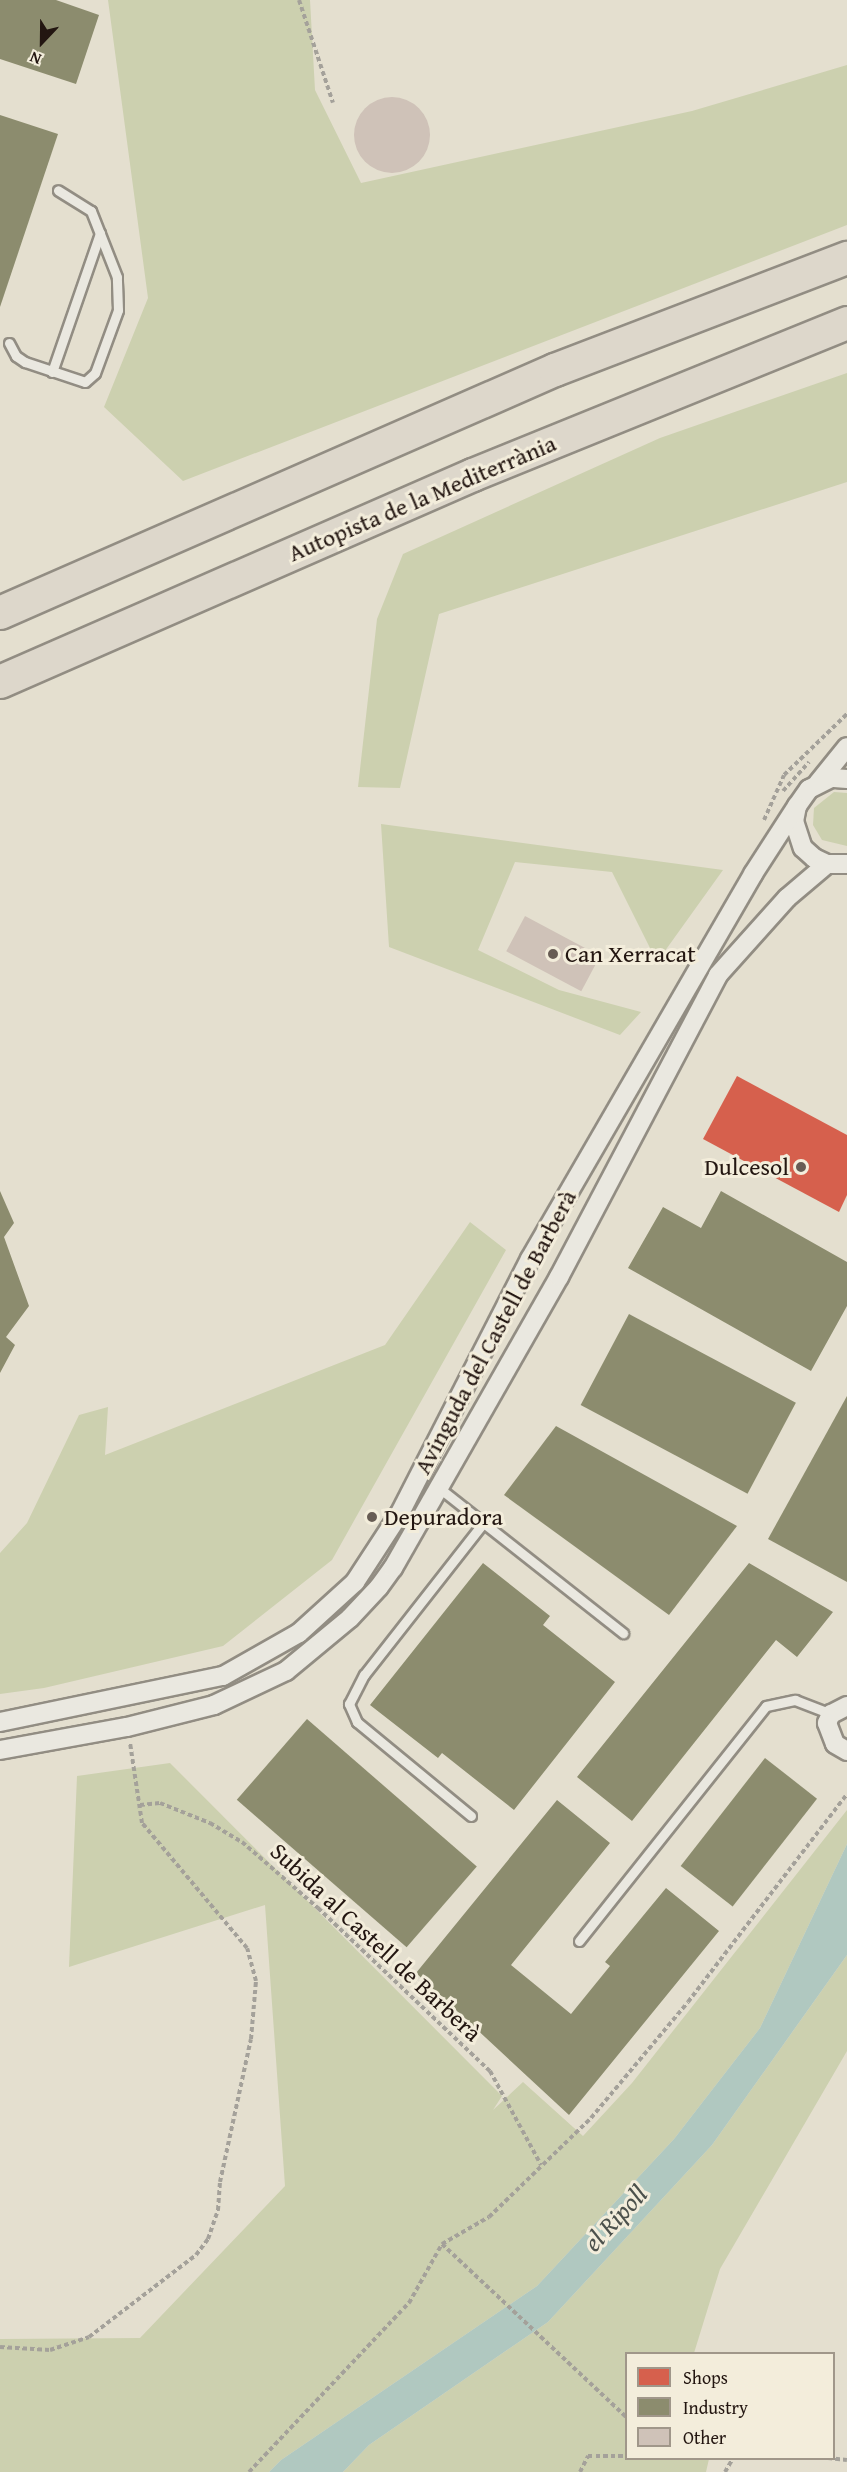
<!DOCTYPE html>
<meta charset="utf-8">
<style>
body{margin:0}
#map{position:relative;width:847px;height:2472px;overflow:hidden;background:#e4dfcf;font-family:"Gentium Book Plus",serif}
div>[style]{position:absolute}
.green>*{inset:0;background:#ccd0af}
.water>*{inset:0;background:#b0c8c0}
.shops>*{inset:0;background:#d6604d}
.industry>*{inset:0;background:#8c8c6e;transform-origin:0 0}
.building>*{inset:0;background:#cfc2b8;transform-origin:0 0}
.round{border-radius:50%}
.path>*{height:4px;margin-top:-2px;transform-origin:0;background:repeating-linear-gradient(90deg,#a4a19a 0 4.5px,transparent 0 7.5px)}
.roads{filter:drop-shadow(2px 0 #928d83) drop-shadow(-2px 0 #928d83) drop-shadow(0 2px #928d83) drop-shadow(0 -2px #928d83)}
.lane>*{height:9px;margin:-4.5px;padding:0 4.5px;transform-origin:4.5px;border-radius:4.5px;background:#eae8e0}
.street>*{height:18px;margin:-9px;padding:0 9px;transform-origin:9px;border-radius:9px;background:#eae8e0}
.highway>*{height:32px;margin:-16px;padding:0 16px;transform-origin:16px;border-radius:16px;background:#ddd7cb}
.dots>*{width:16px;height:16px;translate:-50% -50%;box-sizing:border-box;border:3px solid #f3eddb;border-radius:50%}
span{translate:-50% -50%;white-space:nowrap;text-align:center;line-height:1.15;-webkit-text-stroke:6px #f3eddb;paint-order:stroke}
.street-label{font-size:24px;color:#231611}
.poi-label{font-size:24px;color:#231611}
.left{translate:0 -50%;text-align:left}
.right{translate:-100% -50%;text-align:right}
.water-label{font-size:26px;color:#4c514c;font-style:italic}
.legend{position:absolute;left:625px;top:2352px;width:210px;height:108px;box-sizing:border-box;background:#f3eddb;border:2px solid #a0978a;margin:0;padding:8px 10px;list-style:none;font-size:18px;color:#231611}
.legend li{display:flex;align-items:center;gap:12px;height:30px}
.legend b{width:30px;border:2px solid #a0978a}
.north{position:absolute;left:12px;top:12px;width:60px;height:60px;-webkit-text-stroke:4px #f3eddb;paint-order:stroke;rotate:202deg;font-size:16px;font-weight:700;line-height:24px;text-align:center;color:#231611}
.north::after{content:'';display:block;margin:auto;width:21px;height:27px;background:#231611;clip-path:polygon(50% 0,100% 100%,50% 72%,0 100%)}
</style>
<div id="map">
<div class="green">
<div style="clip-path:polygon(108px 0,310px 0,315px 90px,361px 183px,692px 111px,847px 65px,847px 225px,183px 481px,104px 407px,148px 298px)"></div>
<div style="clip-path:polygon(847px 373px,847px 482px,439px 614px,400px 788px,358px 787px,377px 619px,403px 554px,660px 438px)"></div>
<div style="clip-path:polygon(834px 792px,847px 793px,847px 846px,822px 840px,813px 825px,814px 808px)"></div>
<div style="clip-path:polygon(381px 824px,723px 870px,657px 962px,612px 872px,515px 862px,478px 950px,559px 990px,641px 1012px,620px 1035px,389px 947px)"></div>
<div style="clip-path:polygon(470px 1222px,506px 1250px,332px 1560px,223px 1646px,44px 1688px,0 1694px,0 1553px,27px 1523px,79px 1415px,108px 1407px,105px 1455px,385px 1345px)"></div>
<div style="clip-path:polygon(170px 1763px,502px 2096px,493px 2110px,523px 2082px,583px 2136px,632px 2083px,847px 1810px,847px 1844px,760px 2028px,674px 2139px,537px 2286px,281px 2460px,269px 2472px,0 2472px,0 2339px,140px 2338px,285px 2186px,265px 1905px,69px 1967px,77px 1776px)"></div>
<div style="clip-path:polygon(847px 1955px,847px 2051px,720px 2269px,694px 2353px,626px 2354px,626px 2458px,709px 2459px,706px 2472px,343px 2472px,369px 2445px,548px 2322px,712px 2145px)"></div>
</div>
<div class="water">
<div style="clip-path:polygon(847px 1844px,847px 1955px,712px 2145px,548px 2322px,369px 2445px,343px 2472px,269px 2472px,281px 2460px,537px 2286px,674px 2139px,760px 2028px)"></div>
</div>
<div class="shops">
<div style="clip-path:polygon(737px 1076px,847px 1135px,847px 1195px,839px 1212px,703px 1139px)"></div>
</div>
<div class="industry">
<div style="clip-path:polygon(0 0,56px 0,99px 15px,76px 84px,0 59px)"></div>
<div style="clip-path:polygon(0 115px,58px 134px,0 307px)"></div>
<div style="clip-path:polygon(0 1191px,14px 1223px,4px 1237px,29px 1306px,6px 1337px,15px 1345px,0 1373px)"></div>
<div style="clip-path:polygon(721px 1191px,847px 1262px,847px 1306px,811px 1371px,628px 1268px,663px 1207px,701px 1228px)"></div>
<div style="left:629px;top:1314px;width:189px;height:103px;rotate:28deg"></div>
<div style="clip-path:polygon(847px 1396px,847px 1582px,768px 1539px)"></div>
<div style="clip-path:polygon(556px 1426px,737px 1526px,669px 1615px,504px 1495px)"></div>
<div style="clip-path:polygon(483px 1563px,550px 1616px,543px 1625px,615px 1682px,514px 1810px,442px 1753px,438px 1758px,370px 1705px)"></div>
<div style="clip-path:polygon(749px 1563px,833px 1612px,797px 1657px,776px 1640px,632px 1821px,577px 1777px)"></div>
<div style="left:307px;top:1719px;width:225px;height:107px;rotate:41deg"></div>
<div style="left:765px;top:1758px;width:66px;height:137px;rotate:38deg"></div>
<div style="clip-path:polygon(557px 1800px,610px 1843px,511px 1965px,571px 2014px,610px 1966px,605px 1962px,666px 1888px,719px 1931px,569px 2115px,416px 1973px)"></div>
</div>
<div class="building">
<div class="round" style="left:354px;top:97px;width:76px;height:76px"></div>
<div style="left:525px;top:916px;width:85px;height:40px;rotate:28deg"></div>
</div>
<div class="path">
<div style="left:299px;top:0;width:108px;rotate:71.7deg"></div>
<div style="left:783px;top:791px;width:39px;rotate:-48deg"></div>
<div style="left:764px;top:820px;width:49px;rotate:-66deg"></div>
<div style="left:784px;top:775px;width:88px;rotate:-44.1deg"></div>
<div style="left:140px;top:1805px;width:20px;rotate:-6deg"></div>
<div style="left:160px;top:1803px;width:54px;rotate:21.8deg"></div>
<div style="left:210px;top:1823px;width:37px;rotate:31deg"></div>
<div style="left:242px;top:1842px;width:101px;rotate:41deg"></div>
<div style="left:318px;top:1908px;width:237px;rotate:43.5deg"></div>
<div style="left:490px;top:2071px;width:107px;rotate:61.5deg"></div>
<div style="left:442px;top:2244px;width:253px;rotate:43.2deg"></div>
<div style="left:0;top:2347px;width:50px;rotate:3.4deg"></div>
<div style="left:50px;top:2350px;width:41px;rotate:-18.4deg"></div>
<div style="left:89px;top:2337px;width:135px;rotate:-37.5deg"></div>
<div style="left:196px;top:2255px;width:20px;rotate:-53deg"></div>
<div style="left:208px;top:2239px;width:31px;rotate:-71deg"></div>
<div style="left:218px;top:2210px;width:28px;rotate:-86deg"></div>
<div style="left:220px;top:2182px;width:146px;rotate:-77.8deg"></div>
<div style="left:251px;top:2039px;width:58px;rotate:-85.1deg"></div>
<div style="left:256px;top:1981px;width:34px;rotate:-105deg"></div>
<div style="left:247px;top:1948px;width:163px;rotate:-130deg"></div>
<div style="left:142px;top:1823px;width:81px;rotate:-98.5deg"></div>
<div style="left:652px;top:2458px;width:36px"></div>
<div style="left:828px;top:2458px;width:19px;rotate:6deg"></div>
<div style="left:249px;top:2472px;width:233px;rotate:-46.6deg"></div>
<div style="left:409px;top:2303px;width:68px;rotate:-60.8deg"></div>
<div style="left:442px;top:2244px;width:54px;rotate:-29.9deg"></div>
<div style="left:489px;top:2217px;width:142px;rotate:-44.1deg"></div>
<div style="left:591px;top:2118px;width:151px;rotate:-50.1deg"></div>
<div style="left:688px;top:2002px;width:262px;rotate:-52.6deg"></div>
<div style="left:580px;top:2472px;width:18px;rotate:-63deg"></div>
<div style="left:588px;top:2456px;width:38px"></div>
<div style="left:725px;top:2472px;width:16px;rotate:-60deg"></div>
</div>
<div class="roads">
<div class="lane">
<div style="left:9px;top:343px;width:15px;rotate:62deg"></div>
<div style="left:16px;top:356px;width:11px;rotate:34deg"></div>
<div style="left:25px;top:362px;width:63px;rotate:18.4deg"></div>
<div style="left:85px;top:382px;width:13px;rotate:-42deg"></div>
<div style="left:95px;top:373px;width:67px;rotate:-69.9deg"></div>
<div style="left:118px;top:310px;width:33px;rotate:-92deg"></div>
<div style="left:117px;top:277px;width:71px;rotate:-111.5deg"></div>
<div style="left:91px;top:211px;width:39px;rotate:-148deg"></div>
<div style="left:52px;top:372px;width:147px;rotate:-70.9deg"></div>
<div style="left:438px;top:1487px;width:236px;rotate:38.3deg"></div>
<div style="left:471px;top:1816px;width:148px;rotate:-140.5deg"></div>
<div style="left:357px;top:1722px;width:20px;rotate:-114deg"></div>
<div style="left:349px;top:1704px;width:33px;rotate:-63deg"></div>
<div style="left:364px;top:1675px;width:193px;rotate:-51.9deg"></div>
<div style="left:579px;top:1941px;width:300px;rotate:-51.5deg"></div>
<div style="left:766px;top:1706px;width:30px;rotate:-12deg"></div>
<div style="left:795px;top:1700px;width:39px;rotate:21deg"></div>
</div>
<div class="street">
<div style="left:847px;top:779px;width:16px;rotate:-176deg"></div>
<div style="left:831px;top:778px;width:25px;rotate:153deg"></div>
<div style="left:809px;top:789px;width:21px;rotate:125deg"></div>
<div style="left:797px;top:806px;width:15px;rotate:101deg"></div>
<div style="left:794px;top:821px;width:28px;rotate:72deg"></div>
<div style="left:803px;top:848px;width:15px;rotate:42deg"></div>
<div style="left:814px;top:858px;width:14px;rotate:25deg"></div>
<div style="left:827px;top:864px;width:20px"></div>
<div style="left:818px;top:783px;width:46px;rotate:-51.1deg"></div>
<div style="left:847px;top:1706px;width:18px;rotate:153deg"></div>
<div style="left:831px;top:1714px;width:10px;rotate:114deg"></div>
<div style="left:827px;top:1723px;width:22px;rotate:69deg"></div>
<div style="left:835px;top:1744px;width:14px;rotate:30deg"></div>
<div style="left:0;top:1722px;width:228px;rotate:-11.7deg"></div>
<div style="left:223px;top:1676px;width:87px;rotate:-29.5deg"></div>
<div style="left:299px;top:1633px;width:76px;rotate:-42.3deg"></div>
<div style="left:355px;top:1582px;width:82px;rotate:-56.9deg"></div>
<div style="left:400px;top:1513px;width:285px;rotate:-62.9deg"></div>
<div style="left:530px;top:1259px;width:445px;rotate:-59.9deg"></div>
<div style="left:753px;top:874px;width:81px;rotate:-57.1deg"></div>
<div style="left:0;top:1750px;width:129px;rotate:-10.3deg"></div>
<div style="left:127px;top:1727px;width:90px;rotate:-14.2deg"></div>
<div style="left:214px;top:1705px;width:80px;rotate:-25.3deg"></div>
<div style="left:286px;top:1671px;width:83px;rotate:-39.6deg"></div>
<div style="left:350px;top:1618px;width:42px;rotate:-46.9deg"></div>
<div style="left:379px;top:1587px;width:24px;rotate:-54deg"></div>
<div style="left:393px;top:1568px;width:335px;rotate:-60.3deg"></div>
<div style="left:559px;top:1277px;width:341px;rotate:-62.2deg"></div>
<div style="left:718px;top:975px;width:103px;rotate:-48.1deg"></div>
<div style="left:787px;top:898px;width:52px;rotate:-40.4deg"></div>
</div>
<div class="highway">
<div style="left:0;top:613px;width:606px;rotate:-23.65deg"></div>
<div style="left:555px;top:370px;width:313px;rotate:-21deg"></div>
<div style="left:0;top:682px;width:516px;rotate:-23.64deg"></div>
<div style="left:473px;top:475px;width:404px;rotate:-22.1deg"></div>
</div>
</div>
<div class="dots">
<div style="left:553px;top:954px;background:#675c54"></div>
<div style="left:801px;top:1167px;background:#675c54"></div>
<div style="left:372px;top:1517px;background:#675c54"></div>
</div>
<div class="street-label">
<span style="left:422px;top:498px;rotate:-23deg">Autopista de la Mediterrània</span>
<span style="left:495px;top:1332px;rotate:-62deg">Avinguda del Castell de Barberà</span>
<span style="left:376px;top:1942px;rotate:43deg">Subida al Castell de Barberà</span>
</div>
<div class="poi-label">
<span class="left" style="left:565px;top:954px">Can Xerracat</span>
<span class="right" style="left:789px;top:1167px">Dulcesol</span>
<span class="left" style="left:384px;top:1517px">Depuradora</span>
</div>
<div class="water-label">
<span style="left:615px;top:2218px;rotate:-47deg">el Ripoll</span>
</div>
<ul class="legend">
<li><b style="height:16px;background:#d6604d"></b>Shops</li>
<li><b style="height:16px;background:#8c8c6e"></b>Industry</li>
<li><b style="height:16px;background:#cfc2b8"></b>Other</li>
</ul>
<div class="north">N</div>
</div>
